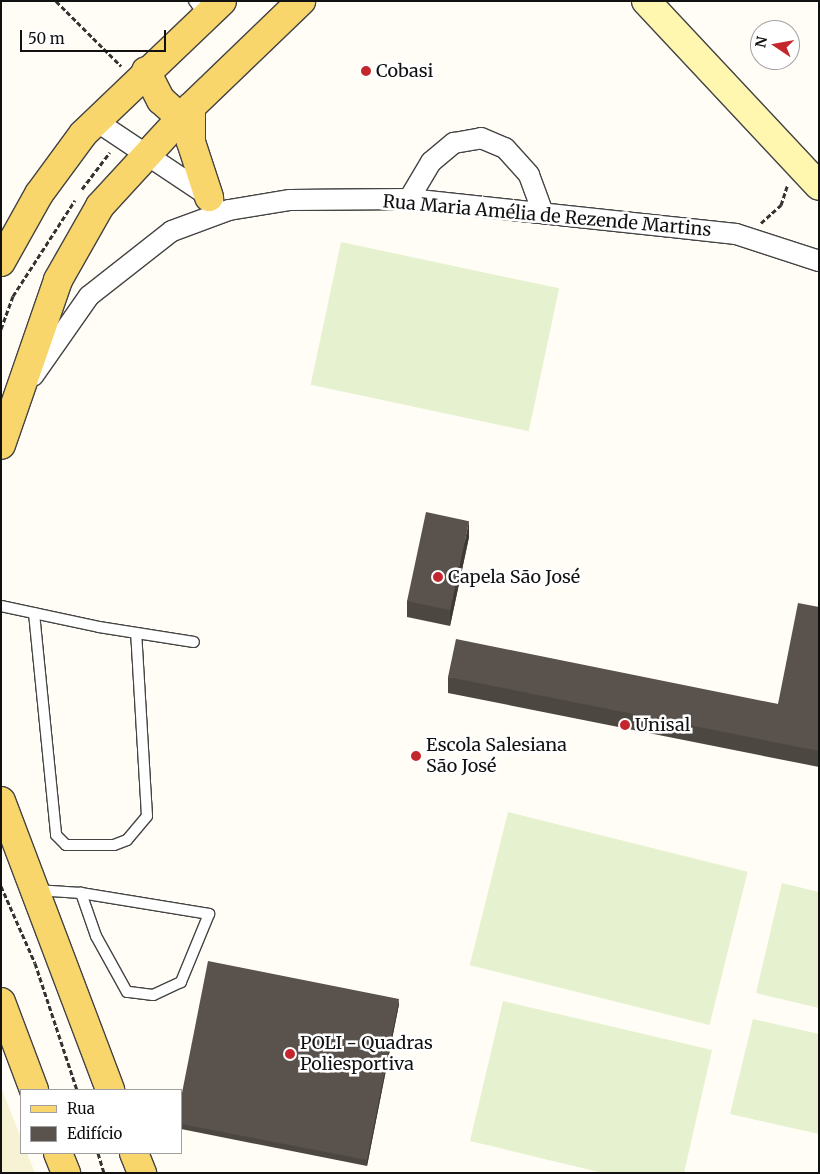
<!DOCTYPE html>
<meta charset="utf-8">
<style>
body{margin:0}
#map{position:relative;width:820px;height:1174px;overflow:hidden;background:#fffdf5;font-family:Merriweather,serif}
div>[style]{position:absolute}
.farmland>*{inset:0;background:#f6f3d4}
.pitch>*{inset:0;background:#e6f2cf;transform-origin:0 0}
.path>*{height:3px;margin-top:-1.5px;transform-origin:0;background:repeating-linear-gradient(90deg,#333 0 5px,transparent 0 7.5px)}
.roads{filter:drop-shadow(1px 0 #444) drop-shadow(-1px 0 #444) drop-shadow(0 1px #444) drop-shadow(0 -1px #444)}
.lane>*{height:10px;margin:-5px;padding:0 5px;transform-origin:5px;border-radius:5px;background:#fff}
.street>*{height:20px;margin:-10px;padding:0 10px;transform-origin:10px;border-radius:10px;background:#fff}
.secondary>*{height:28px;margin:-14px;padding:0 14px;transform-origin:14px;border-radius:14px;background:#fff6b0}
.primary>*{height:28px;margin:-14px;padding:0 14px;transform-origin:14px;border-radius:14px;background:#f9d66b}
.wall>*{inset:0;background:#4d4742}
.shaded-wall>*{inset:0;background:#3f3936}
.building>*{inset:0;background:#5a524d;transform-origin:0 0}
.dots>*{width:14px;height:14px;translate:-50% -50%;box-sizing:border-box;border:2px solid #fff;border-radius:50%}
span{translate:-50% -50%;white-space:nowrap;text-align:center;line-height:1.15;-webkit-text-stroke:5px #fff;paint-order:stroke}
.poi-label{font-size:18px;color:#111}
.left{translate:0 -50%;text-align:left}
.street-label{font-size:18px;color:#111}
.frame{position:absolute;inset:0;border:2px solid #111;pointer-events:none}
.legend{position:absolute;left:20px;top:1089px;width:162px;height:65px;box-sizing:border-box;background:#fff;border:1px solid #a0a0a0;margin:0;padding:6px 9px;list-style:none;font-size:15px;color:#111}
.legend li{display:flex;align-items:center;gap:10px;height:25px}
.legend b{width:25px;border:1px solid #a0a0a0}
.north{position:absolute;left:750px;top:20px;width:50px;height:50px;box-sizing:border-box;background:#fff;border:1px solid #a0a0a0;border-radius:50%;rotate:282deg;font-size:14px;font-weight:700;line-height:20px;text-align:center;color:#111}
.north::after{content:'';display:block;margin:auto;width:18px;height:22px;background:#c4262e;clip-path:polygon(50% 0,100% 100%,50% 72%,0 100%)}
.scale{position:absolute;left:20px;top:30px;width:146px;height:22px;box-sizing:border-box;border:2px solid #111;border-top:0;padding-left:6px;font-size:15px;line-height:18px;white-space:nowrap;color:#111;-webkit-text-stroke:4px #fff;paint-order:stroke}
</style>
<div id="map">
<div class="farmland">
<div style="clip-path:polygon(1px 1087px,21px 1138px,21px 1153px,27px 1153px,35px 1173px,1px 1173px)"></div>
</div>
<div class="pitch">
<div style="left:341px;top:242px;width:223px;height:146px;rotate:12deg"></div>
<div style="left:508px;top:812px;width:247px;height:158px;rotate:14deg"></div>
<div style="clip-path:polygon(782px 883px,819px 892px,819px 1008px,756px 993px)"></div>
<div style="clip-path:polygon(503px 1001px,712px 1050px,684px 1173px,603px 1173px,470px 1141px)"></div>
<div style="clip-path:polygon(753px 1019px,819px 1034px,819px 1134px,730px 1114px)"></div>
</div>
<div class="path">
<div style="left:56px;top:1px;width:92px;rotate:45deg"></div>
<div style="left:82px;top:189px;width:46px;rotate:-52.9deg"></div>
<div style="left:761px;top:223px;width:27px;rotate:-42deg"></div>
<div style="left:781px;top:205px;width:20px;rotate:-72deg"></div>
<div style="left:1px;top:329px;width:35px;rotate:-70deg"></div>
<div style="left:13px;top:296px;width:114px;rotate:-57.1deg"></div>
<div style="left:1px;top:886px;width:84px;rotate:66.2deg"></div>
<div style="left:35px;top:963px;width:134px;rotate:71.7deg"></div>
<div style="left:98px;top:1153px;width:21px;rotate:73deg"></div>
</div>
<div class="roads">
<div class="lane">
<div style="left:194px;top:1px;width:19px;rotate:54deg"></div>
<div style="left:1px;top:606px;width:100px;rotate:12.1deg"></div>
<div style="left:99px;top:627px;width:96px;rotate:9deg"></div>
<div style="left:34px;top:613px;width:223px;rotate:84.3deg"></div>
<div style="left:56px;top:835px;width:14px;rotate:45deg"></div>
<div style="left:66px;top:845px;width:48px"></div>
<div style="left:114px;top:845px;width:14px;rotate:-21deg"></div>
<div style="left:127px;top:840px;width:31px;rotate:-50deg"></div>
<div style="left:147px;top:816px;width:183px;rotate:-93.4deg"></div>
<div style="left:36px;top:890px;width:45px;rotate:3.8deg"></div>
<div style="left:81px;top:893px;width:130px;rotate:9.3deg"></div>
<div style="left:209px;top:914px;width:74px;rotate:112.4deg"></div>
<div style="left:181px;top:982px;width:31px;rotate:155deg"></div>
<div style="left:153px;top:995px;width:26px;rotate:-173deg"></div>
<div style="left:127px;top:992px;width:64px;rotate:-119deg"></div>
<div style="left:96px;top:936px;width:46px;rotate:-109.2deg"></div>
</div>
<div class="street">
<div style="left:96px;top:121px;width:141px;rotate:33.7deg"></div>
<div style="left:409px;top:199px;width:43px;rotate:-59.3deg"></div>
<div style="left:431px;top:162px;width:30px;rotate:-40deg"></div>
<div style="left:454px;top:143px;width:27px;rotate:-10deg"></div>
<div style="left:481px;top:138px;width:26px;rotate:23deg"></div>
<div style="left:505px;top:148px;width:36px;rotate:48deg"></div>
<div style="left:529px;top:175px;width:40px;rotate:69.8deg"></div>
<div style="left:33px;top:376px;width:98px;rotate:-55deg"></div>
<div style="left:89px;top:296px;width:105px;rotate:-38.1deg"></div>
<div style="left:172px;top:231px;width:61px;rotate:-20.2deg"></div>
<div style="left:229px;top:210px;width:62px;rotate:-9.3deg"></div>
<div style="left:290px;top:200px;width:119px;rotate:-0.5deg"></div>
<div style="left:409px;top:199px;width:329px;rotate:6.1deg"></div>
<div style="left:736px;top:234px;width:87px;rotate:18deg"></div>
</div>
<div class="secondary">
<div style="left:646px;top:1px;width:253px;rotate:46.9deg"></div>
</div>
<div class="primary">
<div style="left:146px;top:71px;width:33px;rotate:63deg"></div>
<div style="left:161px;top:100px;width:27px;rotate:42deg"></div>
<div style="left:191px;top:107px;width:35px;rotate:90deg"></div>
<div style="left:191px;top:142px;width:58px;rotate:71.9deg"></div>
<div style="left:1px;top:262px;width:78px;rotate:-60.8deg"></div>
<div style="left:39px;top:194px;width:74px;rotate:-53.7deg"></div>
<div style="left:83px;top:134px;width:192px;rotate:-43.7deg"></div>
<div style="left:1px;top:445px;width:175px;rotate:-70.9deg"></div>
<div style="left:58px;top:280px;width:85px;rotate:-60.4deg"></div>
<div style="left:100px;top:206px;width:134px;rotate:-47.4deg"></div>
<div style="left:191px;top:107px;width:153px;rotate:-43.9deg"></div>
<div style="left:1px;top:801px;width:309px;rotate:69.3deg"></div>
<div style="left:1px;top:1002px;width:94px;rotate:69.4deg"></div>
<div style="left:58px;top:1153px;width:22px;rotate:68deg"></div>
<div style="left:134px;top:1153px;width:22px;rotate:68deg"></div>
</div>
</div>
<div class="wall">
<div style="clip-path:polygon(469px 537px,450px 626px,407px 617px,407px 601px)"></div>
<div style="clip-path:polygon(819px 607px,819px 767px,448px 693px,448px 677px,778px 704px)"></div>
<div style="clip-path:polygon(399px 1004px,367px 1166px,181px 1129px,181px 1098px)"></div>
</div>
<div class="shaded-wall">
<div style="clip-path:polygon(469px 521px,469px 537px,450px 626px,450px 610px)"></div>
<div style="clip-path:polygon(399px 999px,399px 1004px,367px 1166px,367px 1160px)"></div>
</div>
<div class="building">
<div style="left:426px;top:512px;width:44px;height:91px;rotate:12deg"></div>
<div style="clip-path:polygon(798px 603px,819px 607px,819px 751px,448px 677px,456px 639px,778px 704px)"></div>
<div style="clip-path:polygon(208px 961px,399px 999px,367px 1160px,181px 1124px,181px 1098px)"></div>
</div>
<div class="dots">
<div style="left:366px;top:71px;background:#c4262e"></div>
<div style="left:438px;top:577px;background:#c4262e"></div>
<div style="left:625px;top:725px;background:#c4262e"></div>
<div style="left:416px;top:756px;background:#c4262e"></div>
<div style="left:290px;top:1054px;background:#c4262e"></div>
</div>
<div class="poi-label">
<span class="left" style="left:376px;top:71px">Cobasi</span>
<span class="left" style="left:448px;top:577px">Capela São José</span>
<span class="left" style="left:635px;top:725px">Unisal</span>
<span class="left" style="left:426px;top:756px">Escola Salesiana<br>São José</span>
<span class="left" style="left:300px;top:1054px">POLI - Quadras<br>Poliesportiva</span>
</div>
<div class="street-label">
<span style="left:547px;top:216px;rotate:5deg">Rua Maria Amélia de Rezende Martins</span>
</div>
<div class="frame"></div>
<ul class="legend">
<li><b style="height:6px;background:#f9d66b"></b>Rua</li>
<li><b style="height:14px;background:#5a524d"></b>Edifício</li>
</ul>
<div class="north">N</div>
<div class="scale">50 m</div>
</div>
